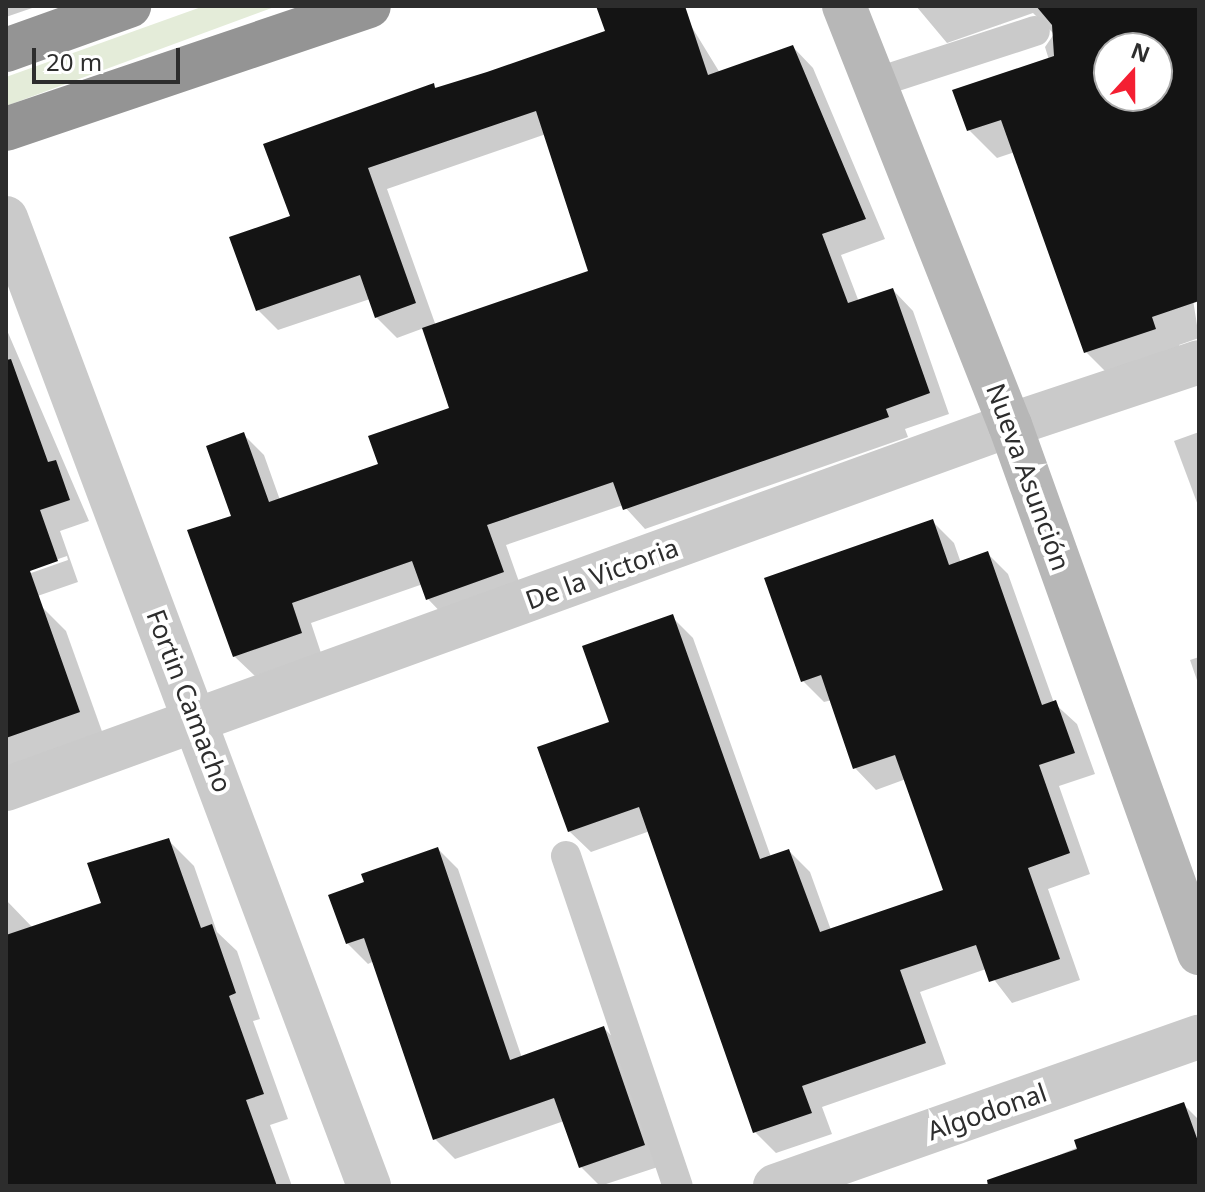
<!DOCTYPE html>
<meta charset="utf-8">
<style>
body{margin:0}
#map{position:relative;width:1205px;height:1192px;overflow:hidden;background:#fff;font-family:"Noto Sans",sans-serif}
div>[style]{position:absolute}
.green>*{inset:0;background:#e4ecd9}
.shadow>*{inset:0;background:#0003}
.building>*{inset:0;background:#141414}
.lane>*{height:30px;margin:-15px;padding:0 15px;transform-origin:15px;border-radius:15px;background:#cacaca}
.street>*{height:44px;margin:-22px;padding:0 22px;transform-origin:22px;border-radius:22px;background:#cacaca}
.secondary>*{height:44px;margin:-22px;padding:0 22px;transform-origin:22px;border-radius:22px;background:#b7b7b7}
.highway>*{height:44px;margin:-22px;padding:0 22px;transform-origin:22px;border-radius:22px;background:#949494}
span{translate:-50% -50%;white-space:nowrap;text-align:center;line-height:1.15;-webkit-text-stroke:8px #fff;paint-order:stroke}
.street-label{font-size:26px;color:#2d2d2d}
.frame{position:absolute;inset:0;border:8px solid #2d2d2d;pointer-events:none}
.north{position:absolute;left:1093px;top:32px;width:80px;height:80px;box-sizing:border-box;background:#fff;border:2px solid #ababab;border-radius:50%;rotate:21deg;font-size:22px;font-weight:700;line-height:32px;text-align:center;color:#2d2d2d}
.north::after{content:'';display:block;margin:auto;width:28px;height:36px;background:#f41f32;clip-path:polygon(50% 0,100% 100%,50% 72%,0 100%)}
.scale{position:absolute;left:32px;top:48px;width:148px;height:36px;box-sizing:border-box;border:4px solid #2d2d2d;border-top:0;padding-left:10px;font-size:24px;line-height:28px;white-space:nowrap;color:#2d2d2d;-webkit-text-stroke:6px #fff;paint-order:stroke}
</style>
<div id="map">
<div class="green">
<div style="clip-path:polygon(204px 6px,277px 6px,6px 106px,6px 77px)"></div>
</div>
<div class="shadow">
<div style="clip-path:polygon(6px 6px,38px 6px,6px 17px)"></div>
<div style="clip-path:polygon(evenodd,598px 6px,679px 6px,720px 73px,793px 47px,813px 68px,885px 239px,841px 255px,859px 302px,893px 290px,913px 311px,949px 414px,905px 429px,908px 437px,645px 529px,623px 505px,506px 545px,523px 593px,448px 620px,428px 599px,423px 584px,311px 623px,321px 653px,255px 676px,234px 656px,233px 517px,244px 435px,264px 455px,280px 500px,380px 465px,452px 410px,424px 328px,397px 338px,376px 317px,370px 299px,278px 330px,258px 310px,292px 218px,433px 85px,437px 89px,608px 32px,598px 6px,546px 134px,590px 272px,436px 326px,387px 189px,546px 134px)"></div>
<div style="clip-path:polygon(evenodd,916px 6px,1199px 6px,1199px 291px,1192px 293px,1199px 338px,1179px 345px,1183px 357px,1114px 380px,1086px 352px,1015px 152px,997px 158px,969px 130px,1049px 60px,1045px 47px,1054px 34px,1033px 13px,947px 43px,916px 6px,1109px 48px,1157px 48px,1157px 96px,1109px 96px,1109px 48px)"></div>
<div style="clip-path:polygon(evenodd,6px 328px,89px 521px,60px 531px,78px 582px,26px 600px,6px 580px,6px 328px,67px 556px,68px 560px,14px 579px,14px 574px,67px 556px)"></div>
<div style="clip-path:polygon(1199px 432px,1199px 508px,1174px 441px)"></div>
<div style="clip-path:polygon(933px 522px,954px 543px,961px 563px,987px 553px,1008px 574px,1054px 703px,1077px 724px,1095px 774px,1059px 786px,1090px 874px,1048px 889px,1080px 980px,1012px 1003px,986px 969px,920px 992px,946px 1064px,822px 1107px,832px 1134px,776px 1153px,755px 1132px,650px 831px,591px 852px,569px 831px,612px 723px,672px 617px,693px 638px,771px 857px,789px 851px,810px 872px,831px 930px,945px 891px,906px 779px,876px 790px,855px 768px,832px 700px,824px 702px,803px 681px)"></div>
<div style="clip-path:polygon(41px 606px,66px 631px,104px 737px,6px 771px,6px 618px)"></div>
<div style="clip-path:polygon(1199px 657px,1199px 686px,1190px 660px)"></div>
<div style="clip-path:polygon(169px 841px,194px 866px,217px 932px,237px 951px,260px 1019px,253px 1021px,288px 1119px,270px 1125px,292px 1186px,6px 1186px,6px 900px,33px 928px,104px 904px)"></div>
<div style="clip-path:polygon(438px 849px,458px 869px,522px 1058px,604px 1028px,624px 1049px,664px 1165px,600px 1186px,580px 1166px,564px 1121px,455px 1159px,435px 1139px,374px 961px,368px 964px,347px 943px,367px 883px)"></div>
<div style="clip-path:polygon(1183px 1104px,1199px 1120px,1199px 1186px,984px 1186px)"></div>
</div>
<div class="building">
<div style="clip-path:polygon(596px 6px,685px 6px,708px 75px,793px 45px,866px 219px,822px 234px,848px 303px,893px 288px,930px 393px,886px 409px,889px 417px,623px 510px,613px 482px,487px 525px,504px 572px,426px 600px,412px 561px,292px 603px,302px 633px,233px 657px,187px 530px,231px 516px,206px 446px,244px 432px,269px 502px,378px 464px,368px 436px,449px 408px,422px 328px,588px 271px,536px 111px,368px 168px,416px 303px,375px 318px,360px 275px,256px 311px,229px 237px,290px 216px,263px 144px,434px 83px,435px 88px,487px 72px,605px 31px)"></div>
<div style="clip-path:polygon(evenodd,1036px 6px,1199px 6px,1199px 301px,1152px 317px,1156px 329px,1084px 353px,1001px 120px,967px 131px,952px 90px,1054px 56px,1052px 25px,1036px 6px,1109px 48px,1157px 48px,1157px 96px,1109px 96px,1109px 48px)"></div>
<div style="clip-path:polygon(11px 359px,48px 462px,56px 460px,70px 500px,40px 510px,58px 561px,30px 571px,80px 712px,6px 738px,6px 360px)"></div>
<div style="clip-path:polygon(933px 519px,949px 565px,988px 551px,1042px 705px,1056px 700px,1075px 753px,1039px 765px,1070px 853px,1028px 868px,1060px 959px,989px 982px,976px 945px,900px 970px,926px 1043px,802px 1086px,812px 1113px,753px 1133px,639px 807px,568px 832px,537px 747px,609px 722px,582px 646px,673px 614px,760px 859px,789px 849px,820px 932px,943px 890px,895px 755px,853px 769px,821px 675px,801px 682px,764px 578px)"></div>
<div style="clip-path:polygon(169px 838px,201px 928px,212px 924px,236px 993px,229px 996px,264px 1094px,246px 1100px,277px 1186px,6px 1186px,6px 935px,101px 903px,87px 863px)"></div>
<div style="clip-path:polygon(438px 847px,510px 1060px,604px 1026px,645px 1145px,579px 1168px,554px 1098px,433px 1140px,364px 938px,346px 944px,328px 895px,364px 882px,361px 874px)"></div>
<div style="clip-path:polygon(1184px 1102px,1199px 1144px,1199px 1186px,988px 1186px,987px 1180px,1077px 1149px,1074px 1140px)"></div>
</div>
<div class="lane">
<div style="left:875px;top:83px;width:168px;rotate:-18deg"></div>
<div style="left:566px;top:856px;width:348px;rotate:71.3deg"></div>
</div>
<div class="street">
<div style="left:6px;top:218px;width:1034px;rotate:69.44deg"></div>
<div style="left:6px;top:789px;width:1068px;rotate:-19.93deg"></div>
<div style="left:1010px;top:425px;width:199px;rotate:-18.4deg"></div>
<div style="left:775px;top:1186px;width:449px;rotate:-19.4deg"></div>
</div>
<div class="secondary">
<div style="left:844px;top:6px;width:451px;rotate:68.4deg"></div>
<div style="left:1010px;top:425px;width:561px;rotate:70.3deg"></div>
</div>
<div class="highway">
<div style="left:6px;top:50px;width:131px;rotate:-19.7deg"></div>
<div style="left:6px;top:129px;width:383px;rotate:-18.7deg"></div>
</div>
<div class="street-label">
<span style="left:1028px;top:477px;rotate:70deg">Nueva Asunción</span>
<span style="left:602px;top:574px;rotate:-20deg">De la Victoria</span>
<span style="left:189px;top:701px;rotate:69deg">Fortin Camacho</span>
<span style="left:987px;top:1112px;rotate:-19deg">Algodonal</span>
</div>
<div class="frame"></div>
<div class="north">N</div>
<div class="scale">20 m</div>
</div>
